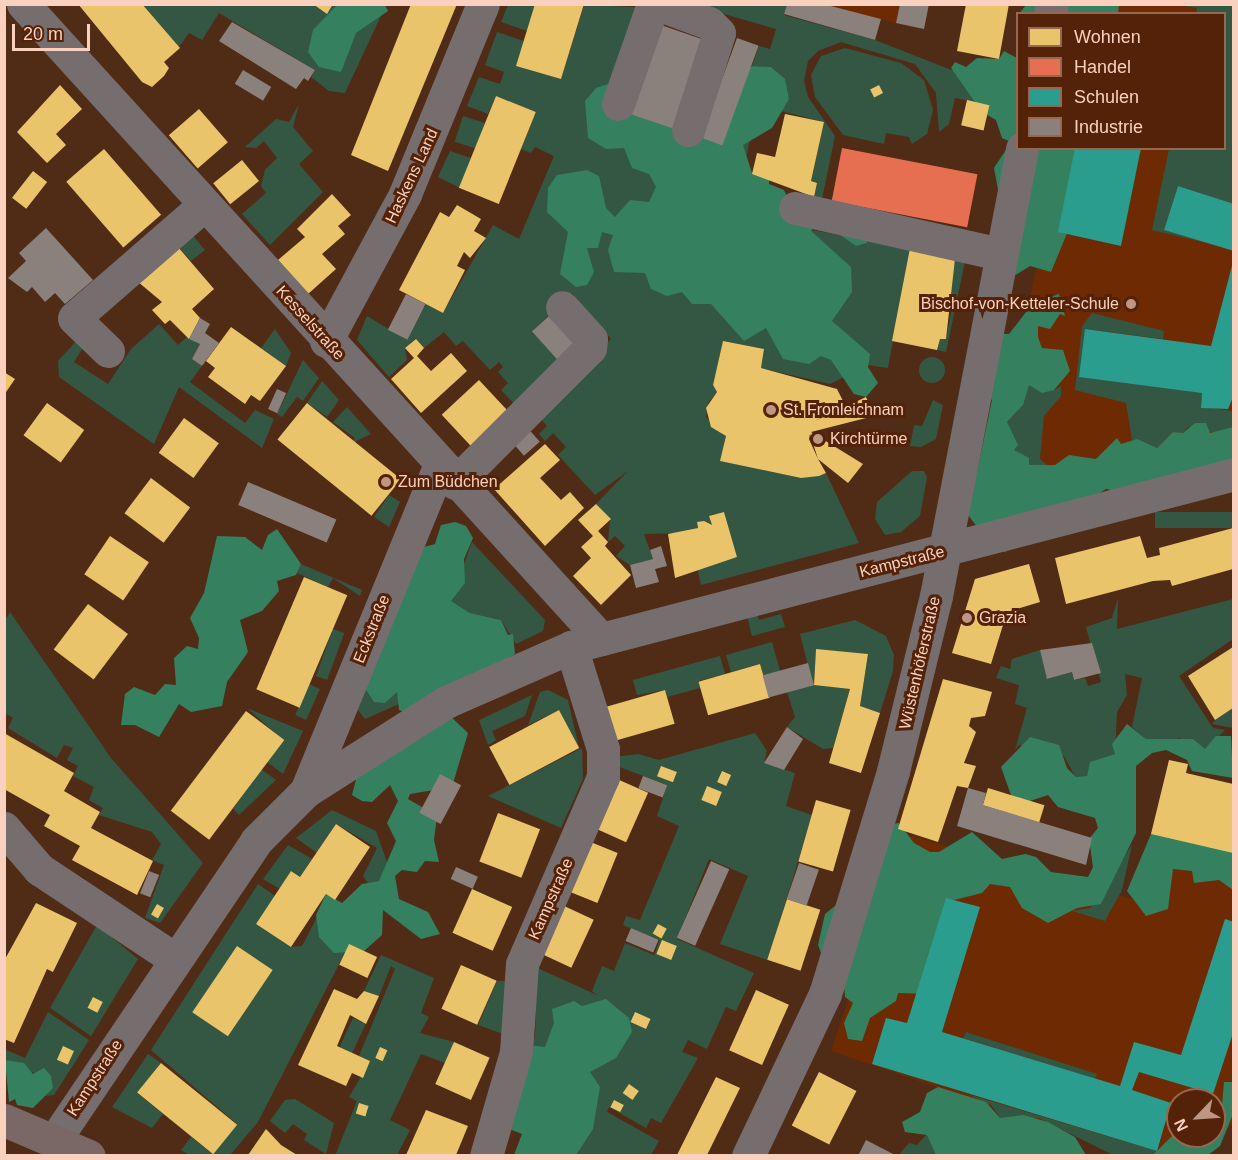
<!DOCTYPE html>
<meta charset="utf-8">
<style>
body{margin:0}
#map{position:relative;width:1238px;height:1160px;overflow:hidden;background:#502c17;font-family:Helvetica,sans-serif}
div>[style]{position:absolute}
.built>*{inset:0;background:#6e2a03}
.green>*{inset:0;background:#335743;transform-origin:0 0}
.round{border-radius:50%}
.forest>*{inset:0;background:#35805f}
.homes>*{inset:0;background:#e9c46a;transform-origin:0 0}
.shops>*{inset:0;background:#e76f51;transform-origin:0 0}
.schools>*{inset:0;background:#2a9d8f}
.industry>*{inset:0;background:#8a817c;transform-origin:0 0}
.minor>*{height:33px;margin:-16.5px;padding:0 16.5px;transform-origin:16.5px;border-radius:16.5px;background:#766d6f}
.major>*{height:33px;margin:-16.5px;padding:0 16.5px;transform-origin:16.5px;border-radius:16.5px;background:#7a6867}
.dots>*{width:16px;height:16px;translate:-50% -50%;box-sizing:border-box;border:3px solid #542208;border-radius:50%}
span{translate:-50% -50%;white-space:nowrap;text-align:center;line-height:1.15;-webkit-text-stroke:6px #542208;paint-order:stroke}
.street-label{font-size:16px;color:#fad1bf}
.poi-label{font-size:16px;color:#fad1bf}
.right{translate:-100% -50%;text-align:right}
.left{translate:0 -50%;text-align:left}
.frame{position:absolute;inset:0;border:6px solid #fad1bf;pointer-events:none}
.legend{position:absolute;left:1016px;top:12px;width:210px;height:138px;box-sizing:border-box;background:#542208;border:2px solid #966851;margin:0;padding:8px 10px;list-style:none;font-size:18px;color:#fad1bf}
.legend li{display:flex;align-items:center;gap:12px;height:30px}
.legend b{width:30px;border:2px solid #966851}
.north{position:absolute;left:1166px;top:1088px;width:60px;height:60px;box-sizing:border-box;background:#542208;border:2px solid #966851;border-radius:50%;rotate:245deg;font-size:16px;font-weight:700;line-height:24px;text-align:center;color:#fad1bf}
.north::after{content:'';display:block;margin:auto;width:21px;height:27px;background:#be9784;clip-path:polygon(50% 0,100% 100%,50% 72%,0 100%)}
.scale{position:absolute;left:12px;top:24px;width:78px;height:27px;box-sizing:border-box;border:3px solid #fad1bf;border-top:0;padding-left:8px;font-size:18px;line-height:21px;white-space:nowrap;color:#fad1bf;-webkit-text-stroke:4px #542208;paint-order:stroke}
</style>
<div id="map">
<div class="built">
<div style="clip-path:polygon(1178px 4px,1203px 9px,1233px 5px,1233px 450px,1089px 487px,992px 470px,1063px 149px,1224px 148px,1224px 14px,1098px 13px,1101px 5px)"></div>
<div style="clip-path:polygon(827px 5px,900px 5px,896px 23px)"></div>
<div style="clip-path:polygon(evenodd,904px 834px,1133px 899px,1147px 855px,1233px 877px,1233px 1123px,1205px 1155px,1136px 1155px,831px 1051px,904px 834px,1178px 1100px,1214px 1100px,1214px 1136px,1178px 1136px,1178px 1100px)"></div>
</div>
<div class="green">
<div style="clip-path:polygon(142px 5px,386px 5px,345px 93px,329px 91px,311px 77px,315px 70px,219px 13px,202px 40px,189px 33px,179px 47px)"></div>
<div style="clip-path:polygon(508px 5px,535px 6px,527px 31px,501px 22px)"></div>
<div style="clip-path:polygon(584px 5px,635px 7px,724px 146px,759px 46px,770px 49px,776px 29px,693px 5px,787px 5px,784px 15px,875px 40px,954px 71px,989px 105px,955px 98px,949px 124px,939px 132px,936px 93px,915px 64px,841px 42px,818px 51px,808px 61px,804px 81px,808px 97px,835px 136px,822px 199px,814px 197px,817px 183px,811px 181px,824px 122px,757px 105px,734px 216px,910px 248px,888px 368px,868px 365px,830px 384px,761px 368px,764px 349px,723px 341px,713px 385px,717px 392px,708px 403px,706px 417px,726px 436px,721px 461px,801px 478px,826px 473px,859px 543px,701px 585px,697px 567px,737px 557px,724px 512px,709px 516px,712px 525px,697px 522px,698px 528px,684px 533px,644px 534px,653px 559px,630px 565px,616px 556px,625px 546px,615px 536px,608px 542px,610px 519px,596px 504px,628px 471px,595px 495px,558px 455px,566px 447px,553px 433px,545px 441px,539px 434px,547px 426px,537px 415px,611px 339px,572px 293px,532px 332px,564px 366px,520px 410px,501px 390px,508px 383px,498px 372px,503px 367px,499px 362px,490px 370px,463px 341px,456px 346px,444px 332px,424px 348px,415px 339px,405px 348px,407px 360px,389px 377px,357px 340px,367px 316px,407px 340px,426px 304px,443px 313px,493px 225px,519px 239px,554px 156px,535px 147px,531px 153px,521px 149px,536px 112px,496px 96px,488px 114px,467px 106px,479px 77px,500px 84px,504px 72px,485px 65px,497px 32px,524px 41px,517px 66px,561px 79px)"></div>
<div style="clip-path:polygon(1178px 5px,1233px 5px,1233px 204px,1178px 186px,1164px 230px,1207px 243px,1152px 230px,1169px 149px,1224px 148px,1224px 14px,1196px 13px,1197px 8px)"></div>
<div style="clip-path:polygon(845px 48px,901px 63px,924px 80px,933px 110px,927px 134px,912px 144px,909px 137px,886px 133px,884px 144px,843px 135px,815px 97px,811px 75px,821px 56px)"></div>
<div style="clip-path:polygon(299px 104px,293px 127px,313px 151px,299px 164px,323px 192px,270px 245px,242px 214px,266px 193px,261px 186px,265px 170px,277px 158px,264px 141px,256px 148px,245px 147px,276px 119px,289px 122px)"></div>
<div style="left:463px;top:116px;width:23px;height:27px;rotate:18deg"></div>
<div style="clip-path:polygon(450px 151px,471px 158px,460px 188px,438px 177px)"></div>
<div style="clip-path:polygon(190px 232px,205px 250px,191px 261px,172px 240px)"></div>
<div style="clip-path:polygon(966px 257px,946px 352px,937px 350px,940px 339px,946px 339px,953px 303px,947px 301px,955px 260px)"></div>
<div style="clip-path:polygon(1092px 313px,1164px 331px,1163px 339px,1086px 329px,1202px 393px,1201px 407px,1233px 411px,1233px 427px,1217px 433px,1188px 427px,1183px 433px,1173px 432px,1157px 448px,1132px 440px,1126px 403px,1075px 390px,1082px 326px)"></div>
<div style="clip-path:polygon(159px 324px,178px 345px,187px 337px,200px 344px,192px 359px,202px 366px,190px 382px,245px 423px,255px 410px,274px 419px,262px 448px,179px 387px,154px 444px,59px 377px,58px 361px,78px 339px,86px 343px,74px 362px,108px 384px,131px 349px)"></div>
<div style="clip-path:polygon(275px 329px,291px 353px,286px 366px,261px 348px)"></div>
<div class="round" style="left:919px;top:357px;width:26px;height:26px"></div>
<div style="clip-path:polygon(303px 360px,319px 378px,303px 401px,297px 397px,282px 417px,277px 414px)"></div>
<div style="clip-path:polygon(322px 381px,339px 400px,327px 417px,307px 403px)"></div>
<div style="clip-path:polygon(1030px 384px,1054px 390px,1061px 386px,1061px 396px,1044px 416px,1040px 459px,1047px 465px,1041px 467px,1028px 465px,1014px 450px,1007px 422px,1023px 405px,1023px 391px)"></div>
<div style="clip-path:polygon(933px 400px,943px 405px,936px 439px,921px 447px,910px 446px,914px 425px,922px 426px)"></div>
<div style="clip-path:polygon(347px 407px,371px 434px,352px 443px,355px 438px,333px 422px)"></div>
<div style="clip-path:polygon(912px 471px,924px 471px,927px 477px,920px 516px,901px 532px,885px 535px,875px 519px,877px 502px)"></div>
<div style="clip-path:polygon(389px 495px,400px 502px,389px 527px,374px 517px)"></div>
<div style="left:1233px;top:512px;width:16px;height:78px;rotate:90deg"></div>
<div style="clip-path:polygon(472px 542px,545px 620px,543px 631px,516px 644px,501px 620px,470px 613px,451px 601px)"></div>
<div style="clip-path:polygon(301px 564px,362px 590px,360px 596px,333px 578px,328px 587px,297px 573px)"></div>
<div style="clip-path:polygon(1118px 598px,1117px 629px,1233px 599px,1233px 639px,1179px 676px,1213px 728px,1225px 730px,1205px 750px,1179px 738px,1170px 743px,1146px 739px,1132px 727px,1142px 678px,1125px 674px,1127px 695px,1117px 712px,1115px 754px,1091px 762px,1087px 776px,1076px 778px,1064px 756px,1019px 745px,1015px 750px,1027px 708px,1015px 704px,1019px 685px,996px 678px,1001px 666px,1010px 669px,1012px 659px,1040px 650px,1048px 679px,1072px 672px,1074px 680px,1085px 678px,1088px 686px,1101px 682px,1086px 627px,1112px 618px)"></div>
<div style="clip-path:polygon(755px 605px,759px 620px,781px 614px,785px 627px,752px 636px,745px 607px)"></div>
<div style="clip-path:polygon(10px 612px,111px 758px,203px 863px,160px 923px,145px 918px,164px 865px,152px 860px,161px 844px,152px 832px,99px 815px,103px 808px,89px 800px,94px 787px,73px 776px,78px 766px,67px 760px,73px 748px,64px 745px,57px 758px,8px 728px,13px 718px,5px 713px,5px 620px)"></div>
<div style="clip-path:polygon(855px 620px,886px 636px,894px 655px,893px 671px,880px 713px,860px 706px,868px 654px,816px 650px,814px 685px,850px 689px,833px 748px,823px 749px,787px 727px,795px 717px,787px 692px,813px 685px,800px 634px)"></div>
<div style="left:333px;top:629px;width:12px;height:50px;rotate:20deg"></div>
<div style="clip-path:polygon(772px 642px,780px 671px,763px 675px,760px 664px,731px 672px,726px 655px)"></div>
<div style="clip-path:polygon(720px 656px,725px 674px,698px 681px,700px 688px,667px 697px,665px 690px,637px 695px,633px 680px)"></div>
<div style="left:309px;top:684px;width:12px;height:34px;rotate:24deg"></div>
<div style="clip-path:polygon(365px 688px,377px 700px,397px 691px,399px 704px,365px 719px,358px 710px)"></div>
<div style="clip-path:polygon(548px 690px,568px 700px,579px 748px,559px 710px,528px 725px,540px 692px)"></div>
<div style="clip-path:polygon(532px 695px,525px 716px,492px 731px,496px 740px,488px 745px,479px 720px)"></div>
<div style="clip-path:polygon(247px 708px,303px 731px,283px 774px,267px 762px,283px 740px)"></div>
<div style="clip-path:polygon(1233px 708px,1233px 728px,1212px 724px,1215px 720px)"></div>
<div style="clip-path:polygon(755px 733px,767px 751px,764px 763px,795px 773px,786px 806px,812px 815px,768px 960px,720px 944px,748px 876px,709px 859px,677px 939px,754px 973px,736px 1011px,726px 1007px,707px 1049px,688px 1040px,682px 1052px,698px 1058px,661px 1123px,651px 1118px,646px 1128px,609px 1107px,607px 1112px,659px 1141px,651px 1155px,554px 1155px,512px 1126px,535px 1036px,536px 1007px,526px 990px,533px 966px,597px 995px,592px 991px,602px 966px,614px 971px,625px 943px,654px 955px,660px 940px,623px 925px,626px 916px,640px 920px,679px 826px,657px 816px,667px 785px,617px 766px,614px 757px,638px 754px,659px 760px)"></div>
<div style="clip-path:polygon(582px 748px,583px 779px,561px 828px,488px 796px)"></div>
<div style="clip-path:polygon(261px 769px,276px 780px,239px 815px,233px 809px)"></div>
<div style="clip-path:polygon(332px 810px,376px 831px,388px 865px,379px 881px,368px 883px,363px 876px,377px 848px,336px 824px,317px 853px,296px 838px)"></div>
<div style="clip-path:polygon(288px 845px,312px 859px,300px 877px,291px 871px,280px 889px,263px 879px)"></div>
<div style="clip-path:polygon(1132px 845px,1122px 890px,1105px 921px,1072px 911px,1090px 908px)"></div>
<div style="clip-path:polygon(258px 884px,275px 896px,256px 924px,291px 947px,302px 946px,323px 906px,356px 931px,258px 1122px,230px 1155px,189px 1155px,181px 1150px,191px 1137px,213px 1154px,237px 1124px,151px 1050px)"></div>
<div style="clip-path:polygon(97px 925px,138px 959px,91px 1036px,50px 1008px)"></div>
<div style="clip-path:polygon(381px 955px,434px 978px,421px 1013px,429px 1017px,420px 1033px,454px 1042px,445px 1063px,421px 1054px,390px 1120px,410px 1130px,397px 1155px,335px 1156px,357px 1101px,349px 1097px,370px 1061px,359px 1056px,395px 969px,391px 966px,379px 996px,364px 991px)"></div>
<div style="clip-path:polygon(497px 981px,508px 981px,503px 1034px,478px 1025px)"></div>
<div style="clip-path:polygon(48px 1012px,89px 1040px,54px 1095px,46px 1096px,52px 1081px,5px 1060px,4px 1049px,25px 1058px)"></div>
<div style="left:353px;top:1018px;width:14px;height:32px;rotate:25deg"></div>
<div style="clip-path:polygon(966px 1032px,1097px 1074px,1095px 1079px,963px 1038px)"></div>
<div style="clip-path:polygon(148px 1054px,161px 1063px,137px 1093px,163px 1114px,152px 1128px,112px 1107px)"></div>
<div style="clip-path:polygon(967px 1094px,1157px 1151px,1156px 1155px,1113px 1155px,1039px 1118px,1000px 1118px,991px 1105px)"></div>
<div style="clip-path:polygon(295px 1099px,334px 1123px,326px 1154px,304px 1140px,307px 1134px,293px 1124px,285px 1133px,270px 1121px,285px 1100px)"></div>
<div style="clip-path:polygon(927px 1134px,936px 1155px,898px 1156px,909px 1143px,917px 1145px)"></div>
</div>
<div class="forest">
<div style="clip-path:polygon(337px 5px,385px 5px,388px 11px,356px 33px,341px 72px,319px 67px,308px 52px,313px 30px)"></div>
<div style="clip-path:polygon(1026px 5px,1119px 5px,1118px 13px,1019px 14px)"></div>
<div style="clip-path:polygon(1004px 51px,1017px 58px,1018px 148px,1102px 149px,1051px 272px,1030px 266px,1014px 276px,994px 168px,1011px 142px,1002px 138px,996px 120px,982px 112px,951px 68px,955px 62px,966px 67px,977px 58px,999px 59px)"></div>
<div style="clip-path:polygon(740px 66px,771px 67px,785px 79px,789px 99px,772px 128px,743px 145px,752px 173px,769px 178px,769px 184px,784px 190px,789px 201px,868px 232px,867px 243px,856px 246px,819px 220px,811px 231px,851px 267px,852px 292px,832px 321px,870px 354px,868px 367px,878px 383px,866px 397px,854px 394px,831px 360px,821px 356px,809px 364px,783px 359px,766px 328px,744px 341px,711px 304px,692px 304px,682px 292px,667px 296px,651px 289px,645px 273px,614px 272px,608px 250px,613px 235px,602px 232px,598px 248px,587px 248px,594px 272px,587px 285px,576px 287px,560px 274px,568px 232px,547px 212px,548px 188px,557px 175px,587px 170px,599px 176px,606px 208px,615px 217px,630px 200px,649px 202px,656px 187px,649px 174px,632px 168px,624px 148px,606px 149px,588px 138px,585px 101px,596px 88px,611px 83px,707px 128px)"></div>
<div style="clip-path:polygon(1059px 294px,1065px 316px,1060px 314px,1050px 329px,1038px 326px,1038px 337px,1042px 348px,1063px 350px,1070px 371px,1054px 390px,1042px 393px,1029px 385px,1023px 405px,1007px 422px,1018px 445px,1014px 450px,1029px 458px,1029px 465px,1055px 465px,1069px 455px,1096px 459px,1117px 438px,1121px 444px,1137px 439px,1157px 448px,1173px 432px,1183px 433px,1195px 423px,1206px 423px,1210px 433px,1233px 427px,1233px 463px,1129px 494px,1106px 489px,1005px 552px,993px 547px,968px 515px,992px 400px,983px 391px,999px 334px,1009px 334px,1033px 303px)"></div>
<div style="clip-path:polygon(455px 522px,466px 526px,473px 538px,464px 559px,465px 583px,451px 601px,470px 613px,501px 620px,508px 635px,513px 634px,515px 654px,407px 713px,399px 710px,397px 692px,385px 703px,374px 702px,365px 688px,420px 548px,435px 544px,441px 525px)"></div>
<div style="clip-path:polygon(277px 529px,301px 564px,296px 575px,277px 581px,279px 591px,262px 611px,240px 620px,248px 652px,227px 682px,222px 706px,191px 712px,179px 704px,159px 737px,135px 725px,121px 725px,125px 694px,134px 687px,155px 695px,165px 684px,176px 685px,174px 658px,187px 646px,198px 649px,199px 638px,190px 618px,204px 593px,217px 536px,245px 537px,262px 550px,268px 535px)"></div>
<div style="clip-path:polygon(448px 714px,468px 733px,452px 787px,410px 794px,408px 799px,437px 816px,434px 840px,439px 862px,425px 861px,417px 872px,402px 870px,395px 876px,399px 899px,428px 912px,440px 934px,421px 939px,383px 910px,382px 935px,364px 951px,334px 953px,319px 937px,316px 915px,326px 894px,342px 903px,362px 884px,379px 881px,396px 841px,387px 823px,398px 801px,390px 785px,372px 802px,362px 801px,352px 795px,359px 768px)"></div>
<div style="clip-path:polygon(1127px 724px,1146px 739px,1193px 739px,1205px 749px,1216px 736px,1231px 736px,1233px 778px,1192px 771px,1187px 760px,1166px 750px,1152px 753px,1136px 766px,1136px 833px,1101px 904px,1077px 908px,1048px 923px,1022px 908px,1010px 887px,990px 884px,982px 893px,946px 902px,929px 994px,898px 993px,896px 1001px,870px 1018px,862px 1041px,848px 1039px,844px 1023px,853px 1003px,845px 997px,843px 972px,824px 961px,818px 945px,825px 914px,841px 901px,891px 824px,899px 823px,914px 843px,930px 852px,939px 852px,972px 832px,1002px 859px,1025px 854px,1036px 857px,1051px 872px,1088px 877px,1093px 867px,1089px 839px,1098px 828px,1095px 818px,1058px 807px,1048px 795px,1027px 802px,1012px 798px,1001px 767px,1030px 737px,1059px 745px,1067px 768px,1076px 777px,1087px 776px,1090px 762px,1115px 754px,1112px 744px)"></div>
<div style="clip-path:polygon(1166px 832px,1233px 837px,1233px 890px,1219px 880px,1194px 883px,1192px 871px,1173px 869px,1168px 909px,1146px 916px,1127px 891px,1151px 834px)"></div>
<div style="clip-path:polygon(606px 999px,629px 1018px,632px 1032px,616px 1058px,590px 1072px,600px 1087px,593px 1129px,576px 1155px,514px 1155px,522px 1134px,507px 1128px,529px 1045px,545px 1047px,554px 1023px,552px 1009px,574px 1001px,582px 1006px)"></div>
<div style="clip-path:polygon(5px 1060px,24px 1063px,33px 1074px,44px 1068px,51px 1076px,53px 1088px,33px 1108px,17px 1105px,15px 1099px,9px 1102px)"></div>
<div style="clip-path:polygon(1224px 1082px,1233px 1082px,1233px 1114px,1220px 1146px,1208px 1155px,1153px 1155px,1173px 1135px,1172px 1109px,1178px 1104px,1178px 1136px,1214px 1136px,1214px 1110px,1222px 1105px)"></div>
<div style="clip-path:polygon(938px 1087px,986px 1102px,1000px 1118px,1023px 1115px,1048px 1122px,1075px 1137px,1086px 1155px,936px 1155px,927px 1135px,905px 1132px,902px 1122px,920px 1112px,927px 1093px)"></div>
</div>
<div class="homes">
<div style="clip-path:polygon(78px 4px,142px 4px,180px 48px,164px 62px,169px 68px,164px 76px,152px 87px,142px 82px)"></div>
<div style="clip-path:polygon(313px 4px,333px 4px,327px 14px)"></div>
<div style="clip-path:polygon(411px 4px,457px 4px,388px 171px,351px 155px)"></div>
<div style="clip-path:polygon(535px 4px,584px 4px,561px 79px,516px 66px)"></div>
<div style="clip-path:polygon(966px 4px,1009px 4px,999px 59px,957px 51px)"></div>
<div style="clip-path:polygon(60px 85px,82px 109px,56px 134px,66px 145px,47px 163px,17px 132px)"></div>
<div style="left:879px;top:85px;width:9px;height:10px;rotate:63deg"></div>
<div style="left:496px;top:96px;width:43px;height:99px;rotate:22deg"></div>
<div style="left:967px;top:100px;width:23px;height:26px;rotate:13deg"></div>
<div style="left:199px;top:109px;width:44px;height:40px;rotate:49deg"></div>
<div style="clip-path:polygon(785px 114px,824px 122px,811px 181px,817px 183px,814px 197px,752px 174px,757px 153px,775px 157px)"></div>
<div style="left:104px;top:149px;width:87px;height:50px;rotate:49deg"></div>
<div style="left:242px;top:160px;width:27px;height:37px;rotate:51deg"></div>
<div style="left:33px;top:171px;width:18px;height:34px;rotate:38deg"></div>
<div style="clip-path:polygon(332px 194px,351px 215px,338px 226px,345px 234px,322px 254px,336px 269px,308px 294px,278px 260px,305px 237px,297px 229px)"></div>
<div style="clip-path:polygon(457px 205px,481px 219px,474px 231px,486px 238px,470px 258px,464px 252px,457px 266px,465px 270px,443px 313px,399px 290px,440px 212px,449px 217px)"></div>
<div style="clip-path:polygon(172px 240px,214px 289px,192px 309px,200px 318px,189px 339px,170px 320px,165px 324px,152px 310px,162px 302px,131px 276px)"></div>
<div style="clip-path:polygon(910px 248px,955px 259px,946px 339px,940px 339px,937px 350px,892px 341px)"></div>
<div style="clip-path:polygon(231px 327px,286px 366px,260px 401px,251px 395px,245px 404px,208px 377px,215px 368px,206px 361px)"></div>
<div style="clip-path:polygon(416px 339px,424px 348px,417px 356px,431px 371px,451px 353px,467px 371px,421px 413px,391px 379px,414px 358px,405px 348px)"></div>
<div style="clip-path:polygon(723px 341px,764px 349px,761px 368px,837px 389px,845px 405px,815px 421px,866px 397px,874px 416px,811px 432px,863px 464px,848px 483px,818px 459px,810px 434px,809px 439px,818px 459px,826px 473px,819px 476px,801px 478px,720px 461px,726px 436px,711px 427px,706px 408px,717px 392px,713px 385px)"></div>
<div style="clip-path:polygon(4px 372px,15px 379px,4px 395px)"></div>
<div style="left:479px;top:380px;width:54px;height:51px;rotate:47deg"></div>
<div style="left:47px;top:403px;width:46px;height:40px;rotate:36deg"></div>
<div style="left:307px;top:403px;width:121px;height:47px;rotate:39deg"></div>
<div style="left:184px;top:418px;width:43px;height:43px;rotate:36deg"></div>
<div style="clip-path:polygon(545px 444px,560px 460px,540px 478px,561px 500px,570px 492px,584px 508px,545px 546px,494px 489px)"></div>
<div style="left:151px;top:478px;width:49px;height:44px;rotate:37deg"></div>
<div style="clip-path:polygon(596px 504px,611px 519px,598px 531px,608px 542px,605px 546px,631px 575px,601px 605px,573px 576px,591px 558px,581px 547px,593px 536px,578px 520px)"></div>
<div style="clip-path:polygon(724px 512px,737px 557px,675px 578px,668px 534px,698px 528px,697px 522px,704px 521px,712px 525px,709px 516px)"></div>
<div style="clip-path:polygon(1233px 528px,1233px 569px,1172px 586px,1170px 580px,1153px 581px,1066px 604px,1055px 558px,1140px 536px,1147px 558px,1160px 555px,1159px 548px)"></div>
<div style="left:110px;top:536px;width:47px;height:46px;rotate:34deg"></div>
<div style="clip-path:polygon(1029px 564px,1040px 602px,1007px 612px,991px 664px,952px 653px,975px 579px)"></div>
<div style="left:304px;top:577px;width:47px;height:122px;rotate:23deg"></div>
<div style="left:88px;top:604px;width:50px;height:57px;rotate:37deg"></div>
<div style="clip-path:polygon(1233px 647px,1233px 708px,1215px 720px,1188px 676px)"></div>
<div style="clip-path:polygon(816px 649px,868px 654px,860px 706px,880px 713px,861px 773px,829px 763px,850px 689px,814px 685px)"></div>
<div style="left:760px;top:664px;width:35px;height:64px;rotate:74deg"></div>
<div style="clip-path:polygon(943px 679px,992px 692px,985px 716px,971px 718px,969px 726px,976px 732px,964px 763px,976px 766px,968px 788px,957px 786px,938px 842px,898px 829px)"></div>
<div style="left:665px;top:690px;width:35px;height:62px;rotate:74deg"></div>
<div style="left:559px;top:710px;width:43px;height:79px;rotate:62deg"></div>
<div style="left:246px;top:711px;width:48px;height:125px;rotate:37deg"></div>
<div style="clip-path:polygon(4px 733px,74px 773px,64px 791px,100px 812px,91px 828px,153px 861px,137px 895px,72px 860px,80px 846px,44px 826px,50px 815px,4px 789px)"></div>
<div style="clip-path:polygon(1169px 760px,1188px 764px,1186px 773px,1233px 784px,1233px 853px,1151px 834px)"></div>
<div style="left:661px;top:766px;width:17px;height:11px;rotate:21deg"></div>
<div style="left:722px;top:771px;width:10px;height:12px;rotate:24deg"></div>
<div style="left:617px;top:779px;width:34px;height:54px;rotate:24deg"></div>
<div style="left:707px;top:786px;width:16px;height:15px;rotate:22deg"></div>
<div style="left:988px;top:788px;width:59px;height:18px;rotate:17deg"></div>
<div style="left:816px;top:800px;width:36px;height:64px;rotate:16deg"></div>
<div style="left:498px;top:813px;width:45px;height:52px;rotate:21deg"></div>
<div style="clip-path:polygon(336px 824px,370px 847px,335px 900px,326px 894px,291px 947px,256px 924px,291px 871px,300px 877px)"></div>
<div style="left:588px;top:841px;width:32px;height:54px;rotate:22deg"></div>
<div style="left:472px;top:889px;width:44px;height:48px;rotate:24deg"></div>
<div style="left:787px;top:899px;width:35px;height:64px;rotate:18deg"></div>
<div style="clip-path:polygon(36px 903px,77px 923px,53px 972px,47px 969px,14px 1043px,4px 1039px,4px 961px)"></div>
<div style="left:157px;top:904px;width:8px;height:12px;rotate:30deg"></div>
<div style="left:562px;top:905px;width:35px;height:53px;rotate:25deg"></div>
<div style="left:658px;top:924px;width:10px;height:11px;rotate:29deg"></div>
<div style="left:662px;top:940px;width:16px;height:15px;rotate:22deg"></div>
<div style="left:349px;top:944px;width:31px;height:23px;rotate:25deg"></div>
<div style="left:237px;top:946px;width:43px;height:80px;rotate:34deg"></div>
<div style="left:461px;top:965px;width:39px;height:48px;rotate:24deg"></div>
<div style="clip-path:polygon(334px 989px,357px 999px,364px 991px,379px 996px,366px 1024px,350px 1015px,337px 1046px,370px 1061px,363px 1078px,352px 1073px,346px 1086px,298px 1065px)"></div>
<div style="left:756px;top:990px;width:36px;height:66px;rotate:24deg"></div>
<div style="left:93px;top:997px;width:11px;height:12px;rotate:27deg"></div>
<div style="left:635px;top:1012px;width:17px;height:11px;rotate:24deg"></div>
<div style="left:454px;top:1042px;width:39px;height:46px;rotate:24deg"></div>
<div style="left:63px;top:1046px;width:12px;height:15px;rotate:24deg"></div>
<div style="left:380px;top:1047px;width:8px;height:12px;rotate:23deg"></div>
<div style="left:161px;top:1063px;width:98px;height:38px;rotate:39deg"></div>
<div style="left:819px;top:1072px;width:42px;height:60px;rotate:27deg"></div>
<div style="clip-path:polygon(716px 1077px,740px 1088px,710px 1149px,707px 1155px,677px 1155px)"></div>
<div style="left:629px;top:1084px;width:12px;height:11px;rotate:35deg"></div>
<div style="left:614px;top:1100px;width:11px;height:8px;rotate:27deg"></div>
<div style="left:359px;top:1103px;width:10px;height:11px;rotate:17deg"></div>
<div style="clip-path:polygon(426px 1110px,468px 1126px,456px 1155px,406px 1155px)"></div>
<div style="clip-path:polygon(266px 1129px,281px 1145px,297px 1155px,248px 1155px)"></div>
</div>
<div class="shops">
<div style="left:842px;top:148px;width:138px;height:54px;rotate:11deg"></div>
</div>
<div class="schools">
<div style="clip-path:polygon(1075px 148px,1141px 148px,1121px 246px,1058px 232px)"></div>
<div style="clip-path:polygon(1178px 186px,1234px 204px,1234px 251px,1164px 230px)"></div>
<div style="clip-path:polygon(1234px 258px,1234px 395px,1228px 409px,1201px 408px,1202px 393px,1079px 377px,1085px 329px,1211px 346px)"></div>
<div style="clip-path:polygon(946px 898px,980px 907px,942px 1032px,1120px 1086px,1134px 1042px,1181px 1055px,1225px 919px,1234px 922px,1234px 1030px,1213px 1094px,1139px 1072px,1132px 1090px,1171px 1103px,1157px 1151px,872px 1064px,886px 1018px,907px 1023px)"></div>
</div>
<div class="industry">
<div style="clip-path:polygon(900px 4px,929px 4px,924px 29px,896px 23px)"></div>
<div style="clip-path:polygon(787px 5px,827px 5px,881px 19px,875px 40px,784px 14px)"></div>
<div style="clip-path:polygon(232px 22px,315px 70px,308px 81px,304px 78px,296px 89px,219px 41px)"></div>
<div style="left:661px;top:25px;width:46px;height:94px;rotate:19deg"></div>
<div style="left:737px;top:38px;width:23px;height:106px;rotate:20deg"></div>
<div style="left:243px;top:70px;width:33px;height:16px;rotate:31deg"></div>
<div style="clip-path:polygon(46px 228px,93px 280px,65px 304px,55px 293px,45px 302px,32px 287px,27px 292px,8px 278px,26px 261px,19px 253px)"></div>
<div style="left:406px;top:294px;width:22px;height:40px;rotate:27deg"></div>
<div style="left:549px;top:316px;width:46px;height:23px;rotate:48deg"></div>
<div style="clip-path:polygon(200px 318px,210px 324px,205px 333px,219px 343px,202px 366px,192px 359px,200px 344px,189px 339px)"></div>
<div style="left:277px;top:389px;width:10px;height:22px;rotate:24deg"></div>
<div style="left:526px;top:426px;width:21px;height:21px;rotate:49deg"></div>
<div style="left:248px;top:482px;width:96px;height:25px;rotate:23deg"></div>
<div style="clip-path:polygon(661px 546px,667px 566px,655px 569px,659px 582px,636px 588px,630px 565px,653px 559px,650px 550px)"></div>
<div style="clip-path:polygon(1092px 643px,1101px 673px,1074px 680px,1072px 672px,1047px 679px,1040px 650px)"></div>
<div style="left:808px;top:663px;width:23px;height:47px;rotate:75deg"></div>
<div style="clip-path:polygon(787px 727px,803px 739px,784px 770px,764px 763px)"></div>
<div style="left:440px;top:774px;width:24px;height:44px;rotate:28deg"></div>
<div style="left:643px;top:776px;width:26px;height:13px;rotate:21deg"></div>
<div style="clip-path:polygon(968px 788px,986px 793px,983px 805px,1092px 838px,1086px 865px,957px 826px)"></div>
<div style="left:711px;top:861px;width:20px;height:84px;rotate:24deg"></div>
<div style="left:799px;top:863px;width:21px;height:38px;rotate:19deg"></div>
<div style="left:456px;top:867px;width:24px;height:13px;rotate:24deg"></div>
<div style="left:149px;top:871px;width:11px;height:24px;rotate:22deg"></div>
<div style="left:631px;top:928px;width:30px;height:14px;rotate:23deg"></div>
<div style="clip-path:polygon(866px 1140px,897px 1156px,858px 1156px)"></div>
</div>
<div class="minor">
<div style="left:23px;top:4px;width:859px;rotate:47.69deg"></div>
<div style="left:657px;top:4px;width:55px;rotate:20.1deg"></div>
<div style="left:709px;top:23px;width:14px;rotate:45deg"></div>
<div style="left:719px;top:33px;width:102px;rotate:107.7deg"></div>
<div style="left:1050px;top:14px;width:10px;rotate:-79deg"></div>
<div style="left:618px;top:104px;width:106px;rotate:-70.7deg"></div>
<div style="left:795px;top:208px;width:211px;rotate:12.6deg"></div>
<div style="left:326px;top:341px;width:167px;rotate:-61.7deg"></div>
<div style="left:405px;top:194px;width:205px;rotate:-67.7deg"></div>
<div style="left:108px;top:351px;width:47px;rotate:-135.9deg"></div>
<div style="left:74px;top:318px;width:172px;rotate:-41deg"></div>
<div style="left:455px;top:483px;width:191px;rotate:-45deg"></div>
<div style="left:590px;top:348px;width:9px;rotate:-84deg"></div>
<div style="left:591px;top:339px;width:43px;rotate:-132.2deg"></div>
<div style="left:306px;top:791px;width:350px;rotate:-67.7deg"></div>
<div style="left:4px;top:828px;width:54px;rotate:49.5deg"></div>
<div style="left:39px;top:869px;width:161px;rotate:33.6deg"></div>
<div style="left:56px;top:1138px;width:358px;rotate:-56deg"></div>
<div style="left:256px;top:841px;width:71px;rotate:-45deg"></div>
<div style="left:306px;top:791px;width:166px;rotate:-32.4deg"></div>
<div style="left:446px;top:702px;width:137px;rotate:-23.7deg"></div>
<div style="left:571px;top:647px;width:685px;rotate:-14.62deg"></div>
<div style="left:486px;top:1156px;width:108px;rotate:-73.9deg"></div>
<div style="left:516px;top:1052px;width:88px;rotate:-86.1deg"></div>
<div style="left:522px;top:964px;width:204px;rotate:-66.6deg"></div>
<div style="left:603px;top:777px;width:28px;rotate:-90deg"></div>
<div style="left:603px;top:749px;width:107px;rotate:-107.4deg"></div>
<div style="left:748px;top:1156px;width:179px;rotate:-64.6deg"></div>
<div style="left:825px;top:994px;width:233px;rotate:-73deg"></div>
<div style="left:893px;top:771px;width:180px;rotate:-76.2deg"></div>
<div style="left:936px;top:596px;width:456px;rotate:-79.1deg"></div>
</div>
<div class="major">
<div style="left:4px;top:1120px;width:92px;rotate:23deg"></div>
</div>
<div class="dots">
<div style="left:1131px;top:304px;background:#be9784"></div>
<div style="left:771px;top:410px;background:#be9784"></div>
<div style="left:818px;top:439px;background:#be9784"></div>
<div style="left:386px;top:482px;background:#be9784"></div>
<div style="left:967px;top:618px;background:#be9784"></div>
</div>
<div class="street-label">
<span style="left:412px;top:176px;rotate:-65deg">Haskens Land</span>
<span style="left:310px;top:323px;rotate:48deg">Kesselstraße</span>
<span style="left:902px;top:562px;rotate:-14deg">Kampstraße</span>
<span style="left:372px;top:629px;rotate:-68deg">Eckstraße</span>
<span style="left:920px;top:663px;rotate:-77deg">Wüstenhöferstraße</span>
<span style="left:551px;top:899px;rotate:-66deg">Kampstraße</span>
<span style="left:95px;top:1078px;rotate:-57deg">Kampstraße</span>
</div>
<div class="poi-label">
<span class="right" style="left:1119px;top:304px">Bischof-von-Ketteler-Schule</span>
<span class="left" style="left:783px;top:410px">St. Fronleichnam</span>
<span class="left" style="left:830px;top:439px">Kirchtürme</span>
<span class="left" style="left:398px;top:482px">Zum Büdchen</span>
<span class="left" style="left:979px;top:618px">Grazia</span>
</div>
<div class="frame"></div>
<ul class="legend">
<li><b style="height:16px;background:#e9c46a"></b>Wohnen</li>
<li><b style="height:16px;background:#e76f51"></b>Handel</li>
<li><b style="height:16px;background:#2a9d8f"></b>Schulen</li>
<li><b style="height:16px;background:#8a817c"></b>Industrie</li>
</ul>
<div class="north">N</div>
<div class="scale">20 m</div>
</div>
